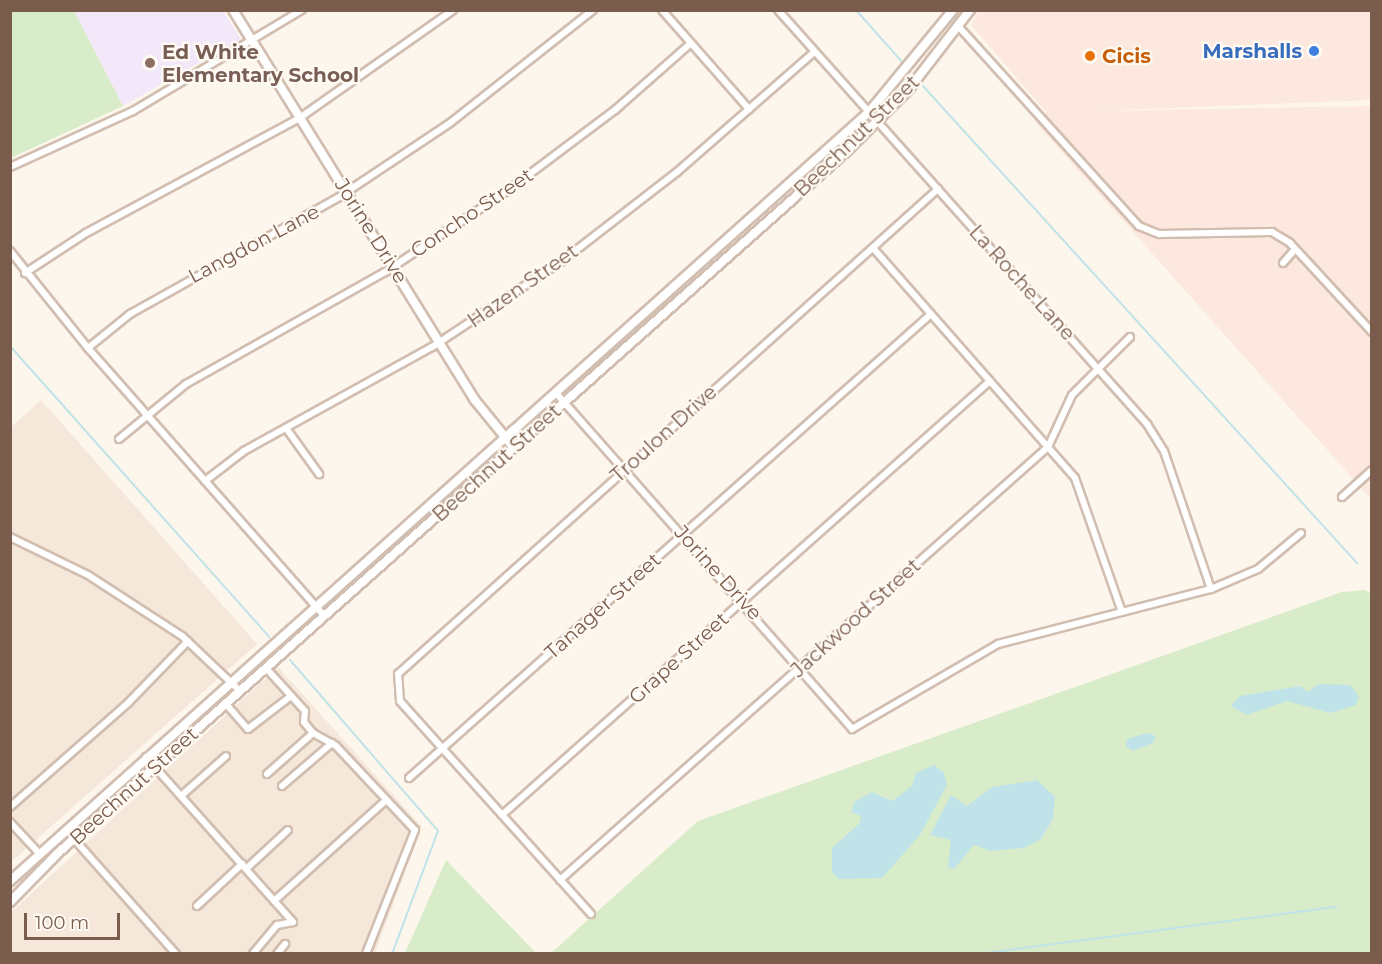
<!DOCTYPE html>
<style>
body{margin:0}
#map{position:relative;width:1382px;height:964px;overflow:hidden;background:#fdf6ec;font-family:Montserrat,sans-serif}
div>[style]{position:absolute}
.residential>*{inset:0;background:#f5e8da}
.commercial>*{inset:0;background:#fde8e0}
.education>*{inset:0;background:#f3e8fa}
.green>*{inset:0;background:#d8ecc9}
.water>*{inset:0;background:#bfe3e8}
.stream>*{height:2px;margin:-1px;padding:0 1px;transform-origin:1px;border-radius:1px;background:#bfe3e8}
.roads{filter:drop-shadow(2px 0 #d1beb0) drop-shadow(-2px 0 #d1beb0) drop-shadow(0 2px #d1beb0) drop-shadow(0 -2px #d1beb0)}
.minor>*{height:6px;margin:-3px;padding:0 3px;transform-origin:3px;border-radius:3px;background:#fff}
.tertiary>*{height:8px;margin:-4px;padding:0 4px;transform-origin:4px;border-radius:4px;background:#fff}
.secondary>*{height:8px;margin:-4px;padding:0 4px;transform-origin:4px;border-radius:4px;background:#fff}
.dots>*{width:16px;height:16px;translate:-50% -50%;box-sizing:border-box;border:3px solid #fffaf3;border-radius:50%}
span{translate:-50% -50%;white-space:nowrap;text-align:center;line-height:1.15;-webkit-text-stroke:4.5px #fffaf3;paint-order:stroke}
.shop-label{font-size:20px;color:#366cbe;font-weight:700}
.right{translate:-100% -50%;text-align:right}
.education-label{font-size:20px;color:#785e54;font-weight:700}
.left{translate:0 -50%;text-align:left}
.food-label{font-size:20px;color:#c56008;font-weight:700}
.street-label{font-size:20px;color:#7a5c4d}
.frame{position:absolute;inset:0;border:12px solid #7a5c4d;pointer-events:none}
.scale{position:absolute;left:24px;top:913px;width:96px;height:27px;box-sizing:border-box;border:3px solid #7a5c4d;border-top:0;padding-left:8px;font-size:18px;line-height:21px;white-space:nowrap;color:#7a5c4d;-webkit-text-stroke:4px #fffaf3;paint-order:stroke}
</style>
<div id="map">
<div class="residential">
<div style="clip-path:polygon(41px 400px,257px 644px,11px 862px,10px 428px)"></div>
<div style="clip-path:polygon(278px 667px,422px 827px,375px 953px,11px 954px,11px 912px)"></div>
</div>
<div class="commercial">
<div style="clip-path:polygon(979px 10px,1371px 11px,1371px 100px,1096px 111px,1371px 106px,1371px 499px,1035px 122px,1046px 112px,971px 25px)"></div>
</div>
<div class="education">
<div style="clip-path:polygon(74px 11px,223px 11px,241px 39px,123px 106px)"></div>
</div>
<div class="green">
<div style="clip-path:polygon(11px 10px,74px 11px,123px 106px,11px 158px)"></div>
<div style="clip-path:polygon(1364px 590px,1371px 593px,1371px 953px,550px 954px,698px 821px,1342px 592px)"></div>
<div style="clip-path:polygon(446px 860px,536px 953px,405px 953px)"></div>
</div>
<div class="water">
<div style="clip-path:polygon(1319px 684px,1350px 685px,1359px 697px,1356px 705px,1330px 713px,1287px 701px,1247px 715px,1231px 706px,1240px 696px,1301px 686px,1307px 692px)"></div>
<div style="clip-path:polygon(1147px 733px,1156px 736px,1153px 743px,1133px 751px,1126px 746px,1127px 739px)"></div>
<div style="clip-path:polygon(934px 765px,944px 773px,947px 785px,920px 835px,882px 878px,838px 879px,832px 872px,832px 848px,860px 823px,861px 816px,851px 812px,854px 802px,872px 792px,892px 801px,912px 786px,916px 773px)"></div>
<div style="clip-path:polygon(1037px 780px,1055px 797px,1053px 819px,1041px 839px,1024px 848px,990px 851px,974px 845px,954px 869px,948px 867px,951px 840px,930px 835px,951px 795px,967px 806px,992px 787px)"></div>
</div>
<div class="stream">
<div style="left:856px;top:10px;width:71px;rotate:48.4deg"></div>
<div style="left:923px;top:86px;width:646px;rotate:47.7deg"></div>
<div style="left:10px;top:346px;width:390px;rotate:48.3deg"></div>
<div style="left:290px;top:660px;width:226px;rotate:49.1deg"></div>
<div style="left:438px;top:831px;width:131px;rotate:110.5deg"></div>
<div style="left:978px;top:954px;width:362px;rotate:-7.5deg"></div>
</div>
<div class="roads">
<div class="minor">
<div style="left:662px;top:10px;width:132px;rotate:48.7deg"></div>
<div style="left:778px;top:10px;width:555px;rotate:48.29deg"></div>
<div style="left:1147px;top:424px;width:32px;rotate:58deg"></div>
<div style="left:1164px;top:451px;width:146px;rotate:71.2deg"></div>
<div style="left:959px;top:27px;width:268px;rotate:47.9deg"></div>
<div style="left:1139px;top:226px;width:22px;rotate:22deg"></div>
<div style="left:1159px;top:234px;width:113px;rotate:-1deg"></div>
<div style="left:1272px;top:232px;width:21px;rotate:31deg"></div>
<div style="left:1290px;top:243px;width:121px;rotate:47.3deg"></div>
<div style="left:10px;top:167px;width:135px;rotate:-24.5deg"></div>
<div style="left:133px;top:111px;width:197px;rotate:-30.9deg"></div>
<div style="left:873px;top:248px;width:306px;rotate:48.7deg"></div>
<div style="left:1075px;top:478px;width:142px;rotate:70.7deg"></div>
<div style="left:10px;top:251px;width:124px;rotate:51.2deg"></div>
<div style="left:88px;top:348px;width:357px;rotate:48.6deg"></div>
<div style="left:1283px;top:263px;width:18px;rotate:-49deg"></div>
<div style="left:25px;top:273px;width:73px;rotate:-33.3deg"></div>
<div style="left:86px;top:233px;width:244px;rotate:-28.3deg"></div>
<div style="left:301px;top:117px;width:186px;rotate:-35.1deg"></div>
<div style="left:88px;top:348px;width:54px;rotate:-39deg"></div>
<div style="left:130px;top:314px;width:240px;rotate:-29.2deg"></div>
<div style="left:339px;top:197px;width:133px;rotate:-33.7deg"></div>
<div style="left:450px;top:123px;width:182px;rotate:-38.3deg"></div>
<div style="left:556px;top:393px;width:448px;rotate:48.6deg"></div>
<div style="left:852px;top:729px;width:169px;rotate:-30.2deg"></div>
<div style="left:998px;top:644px;width:220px;rotate:-14.5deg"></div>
<div style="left:1211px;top:589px;width:51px;rotate:-23.1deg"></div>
<div style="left:1258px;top:569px;width:56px;rotate:-39.9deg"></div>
<div style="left:286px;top:428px;width:57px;rotate:54.3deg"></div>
<div style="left:119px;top:439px;width:87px;rotate:-39.4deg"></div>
<div style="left:186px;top:384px;width:228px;rotate:-29.4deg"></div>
<div style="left:385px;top:272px;width:146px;rotate:-33.6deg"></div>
<div style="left:507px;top:191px;width:135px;rotate:-36.9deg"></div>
<div style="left:615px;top:110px;width:101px;rotate:-41.4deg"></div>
<div style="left:205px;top:481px;width:49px;rotate:-37.6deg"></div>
<div style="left:244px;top:451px;width:215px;rotate:-29deg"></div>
<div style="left:432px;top:347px;width:156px;rotate:-33.5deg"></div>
<div style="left:562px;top:261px;width:145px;rotate:-37.7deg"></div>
<div style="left:677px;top:172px;width:182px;rotate:-41.2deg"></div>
<div style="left:1342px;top:497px;width:40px;rotate:-42deg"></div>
<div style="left:10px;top:537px;width:87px;rotate:26deg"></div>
<div style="left:88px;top:575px;width:112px;rotate:33deg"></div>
<div style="left:182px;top:636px;width:80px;rotate:43.5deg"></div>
<div style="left:266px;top:668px;width:58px;rotate:47.8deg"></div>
<div style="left:305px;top:711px;width:11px;rotate:95deg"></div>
<div style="left:304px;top:722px;width:14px;rotate:51deg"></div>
<div style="left:313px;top:733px;width:26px;rotate:29deg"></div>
<div style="left:336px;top:746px;width:115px;rotate:46.8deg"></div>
<div style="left:415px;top:830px;width:133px;rotate:111.6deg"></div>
<div style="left:226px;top:704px;width:33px;rotate:49deg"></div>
<div style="left:248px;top:729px;width:54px;rotate:-37.5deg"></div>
<div style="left:146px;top:757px;width:221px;rotate:48.3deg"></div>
<div style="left:293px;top:922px;width:16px;rotate:169deg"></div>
<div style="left:277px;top:925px;width:38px;rotate:130deg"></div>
<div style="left:267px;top:774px;width:62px;rotate:-41.7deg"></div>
<div style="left:409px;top:778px;width:698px;rotate:-41.63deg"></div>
<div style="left:282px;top:786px;width:66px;rotate:-40.7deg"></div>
<div style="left:181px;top:796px;width:60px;rotate:-41.6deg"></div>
<div style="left:10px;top:807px;width:157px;rotate:-41.4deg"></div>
<div style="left:128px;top:703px;width:86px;rotate:-45.9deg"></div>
<div style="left:502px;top:815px;width:653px;rotate:-41.65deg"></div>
<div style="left:10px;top:822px;width:41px;rotate:47deg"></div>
<div style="left:74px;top:839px;width:154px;rotate:48.4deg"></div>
<div style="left:246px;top:869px;width:57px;rotate:-42.9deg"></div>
<div style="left:560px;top:880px;width:652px;rotate:-41.58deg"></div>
<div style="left:1048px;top:447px;width:57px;rotate:-65.2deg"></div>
<div style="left:1072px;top:395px;width:82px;rotate:-45deg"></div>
<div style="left:274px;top:901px;width:151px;rotate:-42deg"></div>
<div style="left:197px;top:906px;width:62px;rotate:-43deg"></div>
<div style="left:591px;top:914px;width:286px;rotate:-131.9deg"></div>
<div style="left:400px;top:701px;width:27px;rotate:-94deg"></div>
<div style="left:398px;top:674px;width:726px;rotate:-41.93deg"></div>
<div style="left:277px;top:954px;width:13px;rotate:-51deg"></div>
</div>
<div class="tertiary">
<div style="left:233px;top:10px;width:458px;rotate:58.2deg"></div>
<div style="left:474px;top:399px;width:63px;rotate:50.8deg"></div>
</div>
<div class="secondary">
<div style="left:10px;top:881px;width:1153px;rotate:-41.84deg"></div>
<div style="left:869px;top:112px;width:132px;rotate:-50.5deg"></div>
<div style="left:10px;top:902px;width:69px;rotate:-45.6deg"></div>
<div style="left:58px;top:853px;width:1060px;rotate:-41.67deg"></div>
<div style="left:850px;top:148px;width:83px;rotate:-45deg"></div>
<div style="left:909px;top:89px;width:100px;rotate:-52.3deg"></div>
</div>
</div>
<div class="dots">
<div style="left:1314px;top:51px;background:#3f7fe0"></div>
<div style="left:1090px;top:56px;background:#e8710a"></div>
<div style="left:150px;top:63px;background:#8d6e63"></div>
</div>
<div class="shop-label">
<span class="right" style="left:1302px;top:51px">Marshalls</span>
</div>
<div class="education-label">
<span class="left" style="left:162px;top:64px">Ed White<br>Elementary School</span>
</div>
<div class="food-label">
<span class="left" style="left:1102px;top:56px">Cicis</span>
</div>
<div class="street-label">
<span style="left:857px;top:136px;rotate:-44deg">Beechnut Street</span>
<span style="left:472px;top:213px;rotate:-34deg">Concho Street</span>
<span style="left:371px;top:231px;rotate:58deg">Jorine Drive</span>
<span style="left:254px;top:244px;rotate:-28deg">Langdon Lane</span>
<span style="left:1022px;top:283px;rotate:48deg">La Roche Lane</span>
<span style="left:523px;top:286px;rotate:-35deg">Hazen Street</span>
<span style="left:664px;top:434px;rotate:-42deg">Troulon Drive</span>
<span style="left:497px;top:463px;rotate:-42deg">Beechnut Street</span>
<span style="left:718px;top:573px;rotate:48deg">Jorine Drive</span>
<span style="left:603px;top:606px;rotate:-42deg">Tanager Street</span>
<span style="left:856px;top:618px;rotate:-42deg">Jackwood Street</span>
<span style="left:679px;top:658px;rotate:-42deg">Grape Street</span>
<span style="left:134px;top:786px;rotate:-42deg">Beechnut Street</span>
</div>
<div class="frame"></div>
<div class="scale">100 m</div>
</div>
